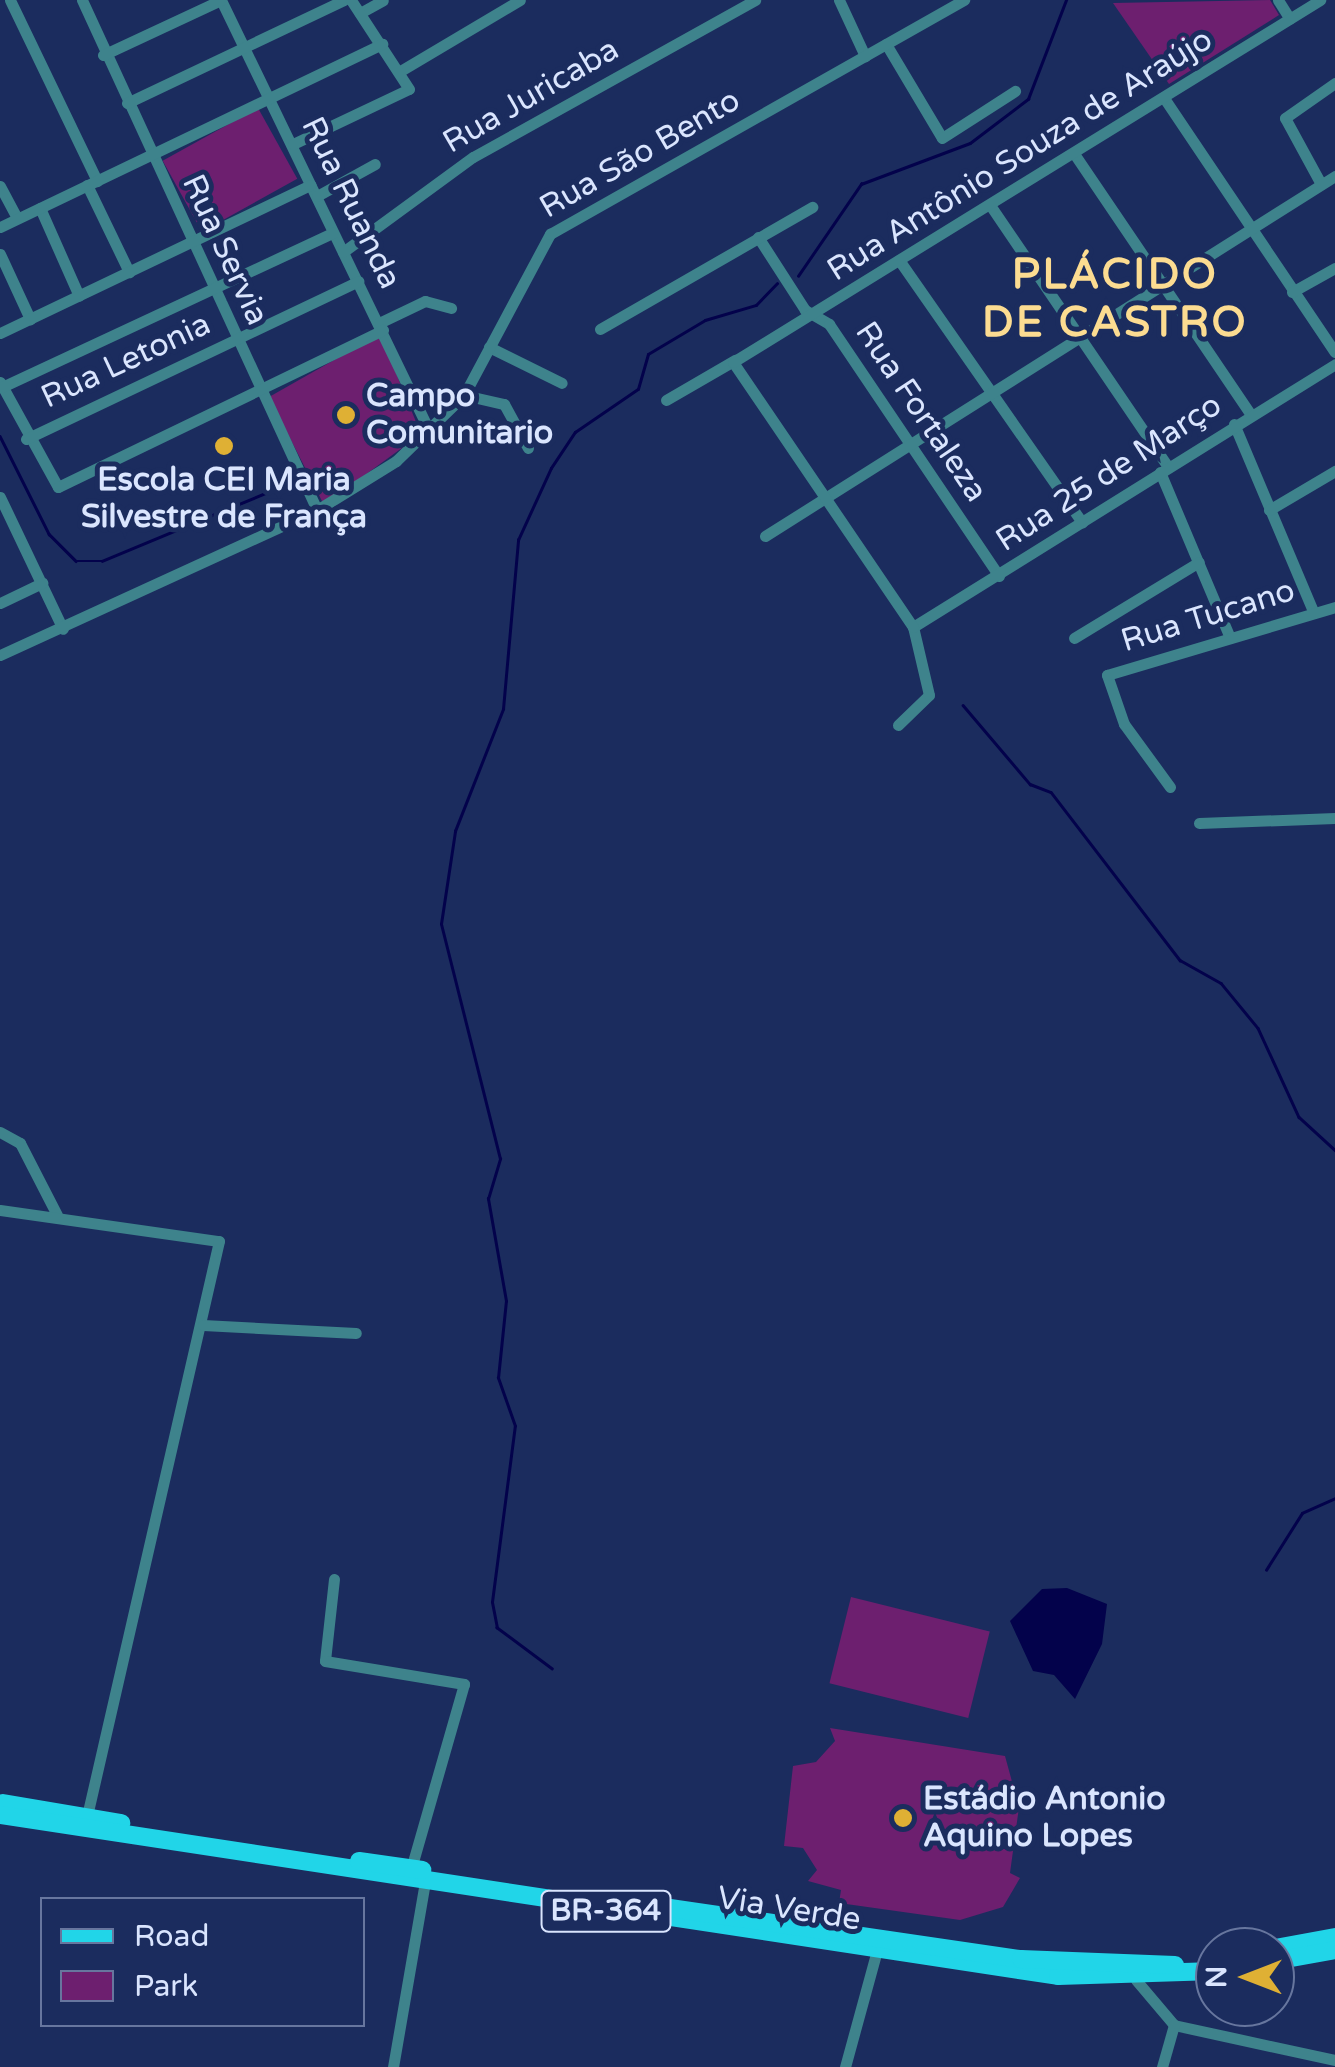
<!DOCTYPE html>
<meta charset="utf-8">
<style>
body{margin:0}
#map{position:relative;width:1335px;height:2067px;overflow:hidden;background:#1b2c5e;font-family:"Varela Round",sans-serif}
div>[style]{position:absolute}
.green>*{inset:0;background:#6d1f6f;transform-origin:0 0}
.water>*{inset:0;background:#03024b}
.stream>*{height:2.5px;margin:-1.25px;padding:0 1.25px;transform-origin:1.25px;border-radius:1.25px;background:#03024b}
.minor>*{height:11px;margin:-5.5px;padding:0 5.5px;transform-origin:5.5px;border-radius:5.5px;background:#3e838c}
.primary>*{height:18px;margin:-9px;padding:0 9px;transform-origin:9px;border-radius:9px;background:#21d5e8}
.dots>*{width:28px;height:28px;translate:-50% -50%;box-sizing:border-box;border:5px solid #1b2c5e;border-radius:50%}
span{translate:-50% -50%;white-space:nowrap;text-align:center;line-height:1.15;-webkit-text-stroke:10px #1b2c5e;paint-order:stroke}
.shield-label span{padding:2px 8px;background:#1b2c5e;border:2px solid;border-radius:8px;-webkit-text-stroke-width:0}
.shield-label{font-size:30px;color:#dae5fe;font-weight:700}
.street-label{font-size:32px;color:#dae5fe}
.poi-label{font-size:32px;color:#dae5fe;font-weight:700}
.left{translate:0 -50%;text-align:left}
.district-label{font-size:42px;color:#fcdc91;font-weight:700;letter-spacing:2.5px}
.legend{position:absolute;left:40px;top:1897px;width:325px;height:130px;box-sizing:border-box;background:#1b2c5e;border:2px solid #67769e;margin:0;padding:12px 18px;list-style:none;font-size:30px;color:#dae5fe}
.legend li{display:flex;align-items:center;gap:20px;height:50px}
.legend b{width:50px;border:2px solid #67769e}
.north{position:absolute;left:1195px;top:1927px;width:100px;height:100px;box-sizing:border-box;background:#1b2c5e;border:2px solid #67769e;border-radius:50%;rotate:270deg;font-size:28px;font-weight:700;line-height:40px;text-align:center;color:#dae5fe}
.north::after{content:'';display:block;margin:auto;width:35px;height:45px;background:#dfb034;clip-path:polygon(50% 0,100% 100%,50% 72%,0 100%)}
</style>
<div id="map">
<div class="green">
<div style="clip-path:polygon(1270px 0,1279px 15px,1169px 84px,1113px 3px)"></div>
<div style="left:258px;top:108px;width:81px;height:109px;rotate:61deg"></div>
<div style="clip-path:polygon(380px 334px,421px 434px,324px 505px,269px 397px)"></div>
<div style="left:851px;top:1597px;width:143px;height:89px;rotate:14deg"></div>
<div style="clip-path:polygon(830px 1728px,1005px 1756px,1019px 1807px,1010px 1873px,1020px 1878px,1003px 1907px,960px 1920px,839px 1903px,841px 1890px,808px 1881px,817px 1870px,803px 1848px,784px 1846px,793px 1766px,816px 1762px,835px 1741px)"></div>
</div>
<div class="water">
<div style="clip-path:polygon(1067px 1588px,1107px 1604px,1102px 1644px,1075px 1699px,1054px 1675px,1033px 1671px,1010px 1621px,1042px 1589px)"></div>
</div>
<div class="stream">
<div style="left:798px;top:276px;width:112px;rotate:-55.6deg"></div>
<div style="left:861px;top:184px;width:116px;rotate:-20.6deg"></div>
<div style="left:970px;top:143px;width:73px;rotate:-37.2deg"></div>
<div style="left:1028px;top:99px;width:106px;rotate:-69deg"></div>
<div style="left:0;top:436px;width:110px;rotate:63.4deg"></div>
<div style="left:49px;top:534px;width:38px;rotate:45deg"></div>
<div style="left:76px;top:561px;width:26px"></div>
<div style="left:102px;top:561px;width:195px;rotate:-22.6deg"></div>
<div style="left:963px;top:705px;width:104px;rotate:49.7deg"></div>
<div style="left:1030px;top:784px;width:22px;rotate:21deg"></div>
<div style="left:1051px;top:792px;width:212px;rotate:52.5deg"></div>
<div style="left:1180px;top:960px;width:47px;rotate:29.3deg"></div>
<div style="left:1221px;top:983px;width:58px;rotate:50.6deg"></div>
<div style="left:1258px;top:1028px;width:98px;rotate:65.3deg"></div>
<div style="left:1299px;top:1117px;width:49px;rotate:42.5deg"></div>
<div style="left:1266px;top:1570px;width:67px;rotate:-57.7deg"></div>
<div style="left:1302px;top:1513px;width:36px;rotate:-24deg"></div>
<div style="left:552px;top:1669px;width:69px;rotate:-143.3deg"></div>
<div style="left:497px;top:1628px;width:26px;rotate:-101deg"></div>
<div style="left:492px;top:1602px;width:177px;rotate:-82.6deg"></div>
<div style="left:515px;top:1426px;width:51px;rotate:-109.5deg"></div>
<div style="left:498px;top:1378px;width:77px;rotate:-84.1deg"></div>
<div style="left:506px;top:1301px;width:104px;rotate:-100deg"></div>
<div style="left:488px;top:1199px;width:42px;rotate:-73.3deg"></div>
<div style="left:500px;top:1159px;width:242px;rotate:-104.1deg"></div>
<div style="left:441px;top:924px;width:94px;rotate:-81.4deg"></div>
<div style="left:455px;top:831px;width:131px;rotate:-68.5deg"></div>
<div style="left:503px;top:709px;width:170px;rotate:-84.9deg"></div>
<div style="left:518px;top:540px;width:79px;rotate:-65.4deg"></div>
<div style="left:551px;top:468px;width:43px;rotate:-56.3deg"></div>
<div style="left:575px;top:432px;width:76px;rotate:-34.3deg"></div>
<div style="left:638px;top:389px;width:36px;rotate:-74deg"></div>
<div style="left:648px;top:354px;width:66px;rotate:-30.8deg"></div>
<div style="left:705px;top:320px;width:53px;rotate:-16.4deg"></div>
<div style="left:756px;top:305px;width:30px;rotate:-46deg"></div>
</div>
<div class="minor">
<div style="left:10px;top:0;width:201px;rotate:64.3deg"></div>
<div style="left:82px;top:0;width:562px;rotate:65.26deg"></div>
<div style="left:221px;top:0;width:480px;rotate:64.2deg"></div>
<div style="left:839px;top:0;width:62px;rotate:65.1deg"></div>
<div style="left:1278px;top:0;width:22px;rotate:58deg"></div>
<div style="left:360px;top:13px;width:26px;rotate:-29deg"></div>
<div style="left:886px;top:44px;width:109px;rotate:59.2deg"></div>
<div style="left:942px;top:138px;width:87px;rotate:-32.8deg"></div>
<div style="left:103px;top:55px;width:130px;rotate:-25deg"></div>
<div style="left:402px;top:70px;width:137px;rotate:-30.7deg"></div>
<div style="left:1164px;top:98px;width:306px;rotate:56.1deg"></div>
<div style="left:127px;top:103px;width:240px;rotate:-25.4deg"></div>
<div style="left:293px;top:144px;width:128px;rotate:-25.4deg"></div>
<div style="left:409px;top:89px;width:106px;rotate:-123.1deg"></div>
<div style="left:1075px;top:155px;width:314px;rotate:55.9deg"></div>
<div style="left:1321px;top:184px;width:75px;rotate:-118.6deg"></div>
<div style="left:1285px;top:118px;width:61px;rotate:-35deg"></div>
<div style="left:87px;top:185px;width:97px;rotate:64.2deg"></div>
<div style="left:0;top:186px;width:36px;rotate:62deg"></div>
<div style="left:317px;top:196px;width:66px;rotate:-28.9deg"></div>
<div style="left:990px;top:205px;width:317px;rotate:55.8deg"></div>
<div style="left:40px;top:208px;width:96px;rotate:66.1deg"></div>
<div style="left:0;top:227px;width:424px;rotate:-25.6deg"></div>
<div style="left:758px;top:237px;width:87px;rotate:57.2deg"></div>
<div style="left:805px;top:310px;width:28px;rotate:30deg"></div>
<div style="left:829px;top:324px;width:304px;rotate:56deg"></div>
<div style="left:343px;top:252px;width:161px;rotate:-36.2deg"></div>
<div style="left:473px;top:157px;width:323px;rotate:-29.1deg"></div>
<div style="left:0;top:254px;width:72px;rotate:65.2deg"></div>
<div style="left:899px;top:260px;width:320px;rotate:55.1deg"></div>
<div style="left:1292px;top:292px;width:49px;rotate:-29.2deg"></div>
<div style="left:379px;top:323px;width:51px;rotate:-25.6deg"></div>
<div style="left:425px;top:301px;width:27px;rotate:15deg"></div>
<div style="left:600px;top:329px;width:245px;rotate:-29.9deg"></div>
<div style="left:0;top:333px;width:344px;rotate:-25.5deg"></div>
<div style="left:489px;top:347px;width:81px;rotate:26.3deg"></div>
<div style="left:0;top:382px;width:120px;rotate:61.1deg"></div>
<div style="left:58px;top:487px;width:361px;rotate:-25.8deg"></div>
<div style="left:2px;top:387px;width:365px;rotate:-25deg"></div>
<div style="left:464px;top:395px;width:41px;rotate:12.7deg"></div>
<div style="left:504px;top:404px;width:50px;rotate:61.4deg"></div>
<div style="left:666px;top:400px;width:80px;rotate:-30.1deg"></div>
<div style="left:1234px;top:424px;width:205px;rotate:67.1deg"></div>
<div style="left:26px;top:439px;width:368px;rotate:-25.4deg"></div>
<div style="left:1160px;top:472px;width:180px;rotate:67.1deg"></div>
<div style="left:0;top:497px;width:146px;rotate:64.5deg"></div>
<div style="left:1269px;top:510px;width:77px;rotate:-30.6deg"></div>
<div style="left:765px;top:536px;width:674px;rotate:-32.28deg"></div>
<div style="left:0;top:603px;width:47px;rotate:-25.5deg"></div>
<div style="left:913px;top:627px;width:497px;rotate:-31.9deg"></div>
<div style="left:1074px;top:638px;width:146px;rotate:-31.3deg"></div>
<div style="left:0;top:655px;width:349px;rotate:-24.6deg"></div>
<div style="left:317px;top:510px;width:93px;rotate:-31.8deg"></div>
<div style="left:396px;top:461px;width:95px;rotate:-44.1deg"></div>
<div style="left:464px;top:395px;width:183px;rotate:-61.9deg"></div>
<div style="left:550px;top:234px;width:476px;rotate:-29.5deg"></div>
<div style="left:898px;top:725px;width:43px;rotate:-44.1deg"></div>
<div style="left:929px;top:695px;width:70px;rotate:-103.2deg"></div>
<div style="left:913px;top:627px;width:320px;rotate:-124.2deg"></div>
<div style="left:733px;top:362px;width:690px;rotate:-31.66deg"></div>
<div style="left:1170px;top:787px;width:78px;rotate:-126.1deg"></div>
<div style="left:1124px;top:724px;width:52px;rotate:-109.1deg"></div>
<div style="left:1107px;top:675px;width:238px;rotate:-16.6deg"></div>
<div style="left:1199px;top:823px;width:136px;rotate:-2.1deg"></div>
<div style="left:0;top:1132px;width:23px;rotate:29deg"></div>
<div style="left:20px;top:1143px;width:81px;rotate:62.8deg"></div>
<div style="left:0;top:1210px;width:221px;rotate:8.1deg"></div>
<div style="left:219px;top:1241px;width:590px;rotate:102.93deg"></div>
<div style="left:203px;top:1325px;width:153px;rotate:3deg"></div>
<div style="left:334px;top:1579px;width:82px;rotate:96.3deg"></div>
<div style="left:325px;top:1661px;width:141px;rotate:9.4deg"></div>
<div style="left:464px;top:1684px;width:192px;rotate:106deg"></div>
<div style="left:1136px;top:1980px;width:59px;rotate:49.8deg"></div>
<div style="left:1174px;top:2025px;width:165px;rotate:12.3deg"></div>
<div style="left:393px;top:2067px;width:188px;rotate:-80.2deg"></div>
<div style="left:845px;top:2067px;width:125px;rotate:-74.7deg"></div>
<div style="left:1162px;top:2067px;width:44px;rotate:-74.1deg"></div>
</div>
<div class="primary">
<div style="left:3px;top:1803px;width:120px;rotate:9.6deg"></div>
<div style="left:0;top:1815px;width:1070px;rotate:8.65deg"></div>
<div style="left:1058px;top:1976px;width:157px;rotate:-1.8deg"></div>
<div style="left:359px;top:1861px;width:64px;rotate:8.1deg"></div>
<div style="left:670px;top:1908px;width:355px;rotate:8.3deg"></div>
<div style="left:1021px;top:1959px;width:154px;rotate:2.2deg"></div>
<div style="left:1275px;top:1948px;width:61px;rotate:-10.4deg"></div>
<div style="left:1275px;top:1961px;width:61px;rotate:-10.4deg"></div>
</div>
<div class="dots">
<div style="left:346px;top:415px;background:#dfb034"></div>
<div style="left:224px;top:446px;background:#dfb034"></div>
<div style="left:903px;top:1818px;background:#dfb034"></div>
</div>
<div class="shield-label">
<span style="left:606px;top:1911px">BR-364</span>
</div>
<div class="street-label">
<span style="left:531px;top:96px;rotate:-30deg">Rua Juricaba</span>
<span style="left:640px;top:154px;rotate:-30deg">Rua São Bento</span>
<span style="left:1020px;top:155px;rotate:-32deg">Rua Antônio Souza de Araújo</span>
<span style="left:351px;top:203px;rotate:64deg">Rua Ruanda</span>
<span style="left:225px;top:250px;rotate:65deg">Rua Servia</span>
<span style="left:126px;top:361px;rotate:-25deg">Rua Letonia</span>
<span style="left:921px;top:412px;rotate:56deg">Rua Fortaleza</span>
<span style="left:1109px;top:473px;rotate:-33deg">Rua 25 de Março</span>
<span style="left:1208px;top:616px;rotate:-17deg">Rua Tucano</span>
<span style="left:789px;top:1909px;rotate:9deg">Via Verde</span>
</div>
<div class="poi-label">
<span class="left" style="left:366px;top:415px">Campo<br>Comunitario</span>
<span style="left:224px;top:499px">Escola CEI Maria<br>Silvestre de França</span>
<span class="left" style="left:923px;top:1818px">Estádio Antonio<br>Aquino Lopes</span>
</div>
<div class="district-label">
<span style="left:1115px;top:299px">PLÁCIDO<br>DE CASTRO</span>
</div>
<ul class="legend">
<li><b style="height:12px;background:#21d5e8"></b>Road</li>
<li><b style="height:28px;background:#6d1f6f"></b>Park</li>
</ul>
<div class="north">N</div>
</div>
